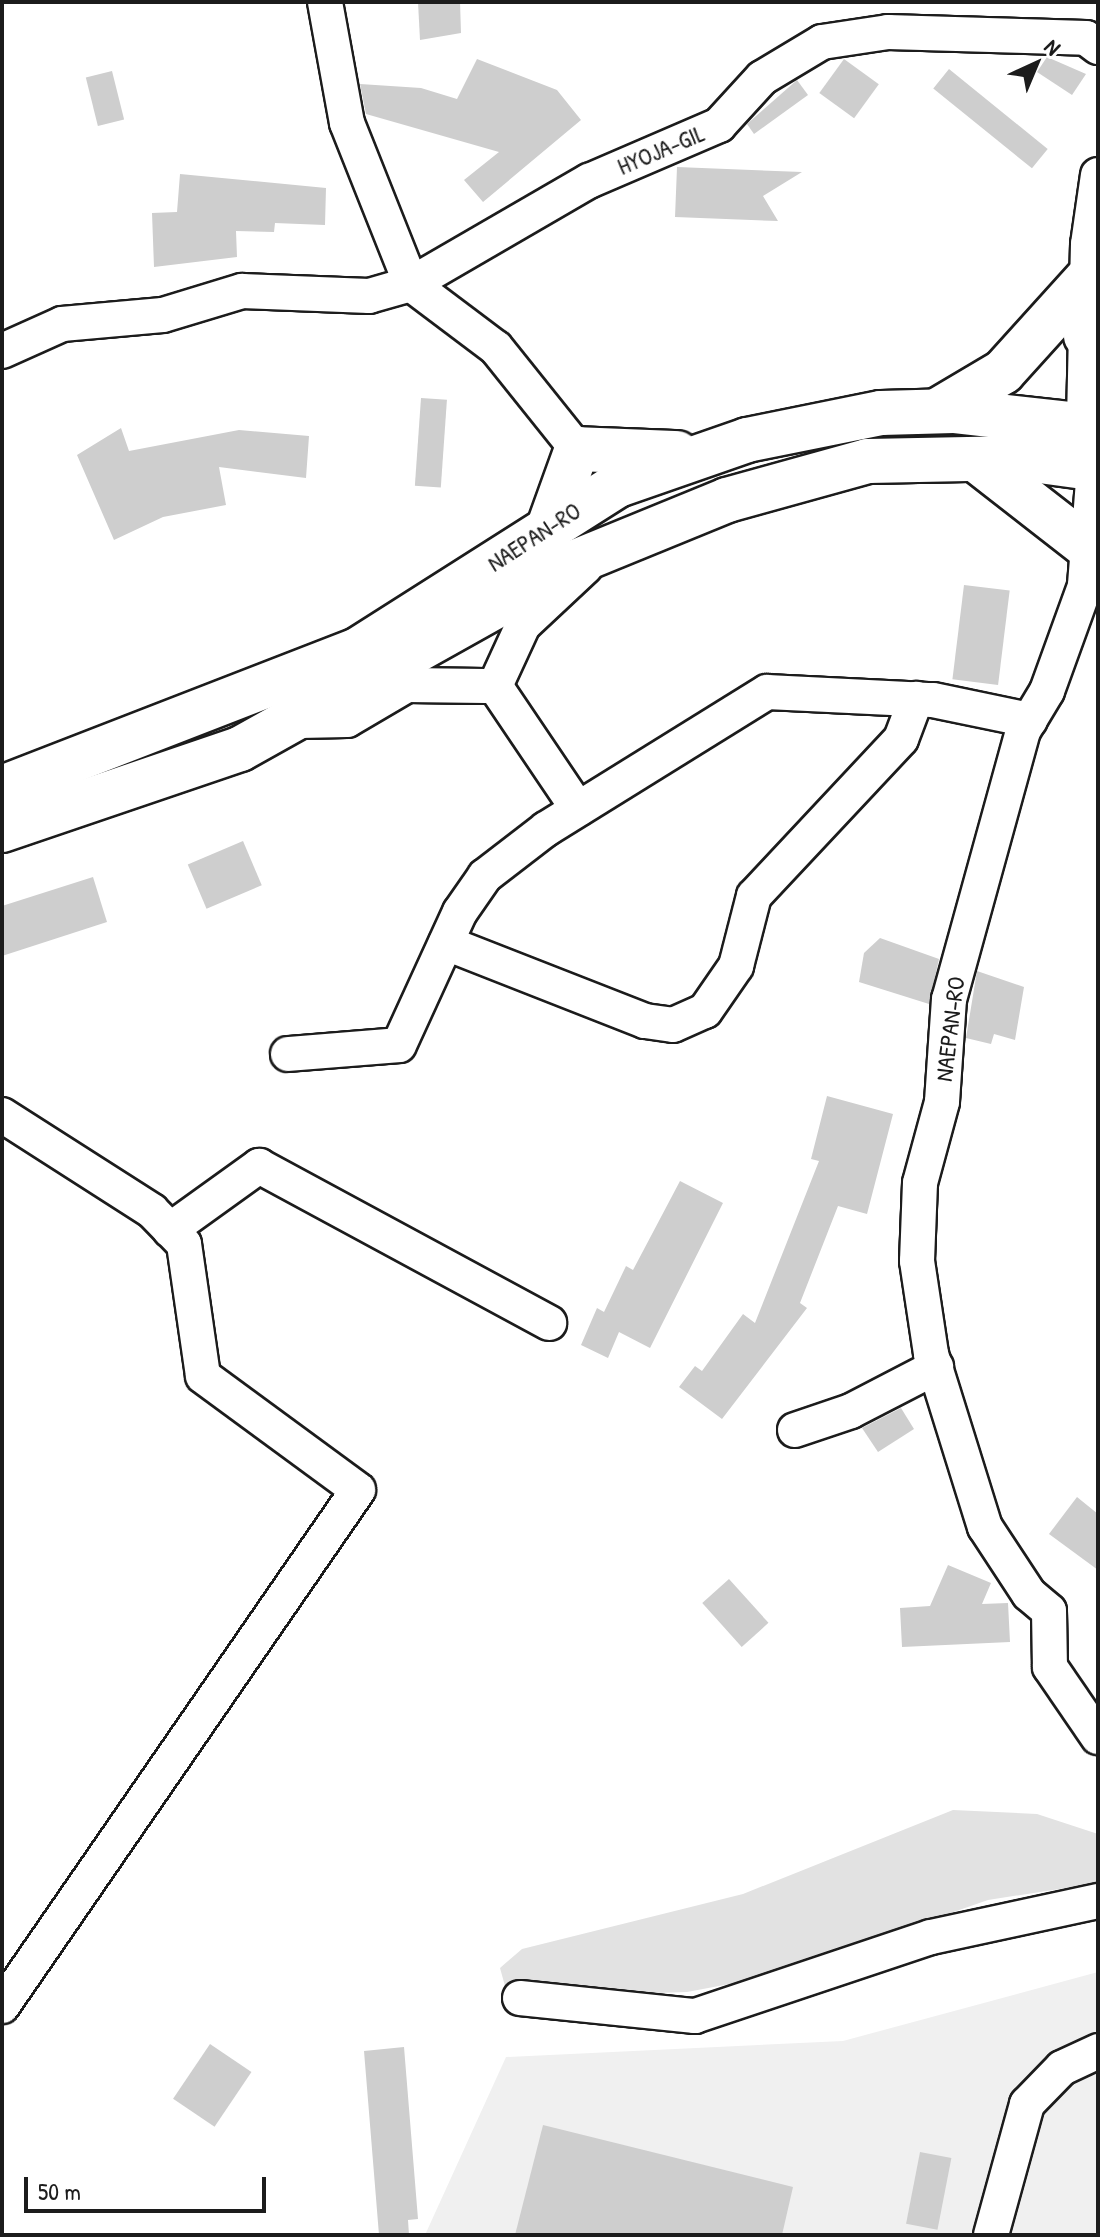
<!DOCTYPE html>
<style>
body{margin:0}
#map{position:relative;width:1100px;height:2237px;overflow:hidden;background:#fff;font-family:"Patrick Hand",sans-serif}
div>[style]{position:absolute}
.built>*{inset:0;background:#f0f0f0}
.green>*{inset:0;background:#e2e2e2}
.building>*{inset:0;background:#cecece;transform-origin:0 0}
.roads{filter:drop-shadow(2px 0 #1c1c1c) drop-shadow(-2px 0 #1c1c1c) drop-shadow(0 2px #1c1c1c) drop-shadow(0 -2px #1c1c1c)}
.street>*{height:34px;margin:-17px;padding:0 17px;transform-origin:17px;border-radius:17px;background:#fff}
.secondary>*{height:44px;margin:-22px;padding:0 22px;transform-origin:22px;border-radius:22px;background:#fff}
span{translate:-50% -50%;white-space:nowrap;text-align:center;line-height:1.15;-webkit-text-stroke:6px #fff;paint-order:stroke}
.street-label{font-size:24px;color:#1c1c1c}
.frame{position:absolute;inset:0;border:4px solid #1c1c1c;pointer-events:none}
.north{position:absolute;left:996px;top:24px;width:80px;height:80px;-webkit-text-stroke:6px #fff;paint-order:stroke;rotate:44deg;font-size:22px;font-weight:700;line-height:32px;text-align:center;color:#1c1c1c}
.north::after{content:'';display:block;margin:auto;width:28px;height:36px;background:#1c1c1c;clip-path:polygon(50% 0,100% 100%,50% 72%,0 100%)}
.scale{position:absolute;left:24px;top:2177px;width:242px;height:36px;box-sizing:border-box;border:4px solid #1c1c1c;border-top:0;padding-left:10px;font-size:24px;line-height:28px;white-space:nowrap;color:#1c1c1c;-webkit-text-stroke:6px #fff;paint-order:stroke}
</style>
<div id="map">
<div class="built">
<div style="clip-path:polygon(1098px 1972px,1098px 2235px,425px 2235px,506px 2057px,843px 2041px)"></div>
</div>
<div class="green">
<div style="clip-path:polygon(953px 1810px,1037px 1814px,1098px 1834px,1098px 1883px,988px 1900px,766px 1977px,687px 1992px,593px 1995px,505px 1986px,500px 1968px,522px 1949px,743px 1894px)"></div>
</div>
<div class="building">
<div style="clip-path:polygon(418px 2px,460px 2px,461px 33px,420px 40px)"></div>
<div style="clip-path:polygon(1047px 57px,1086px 74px,1072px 95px,1037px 72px)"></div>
<div style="clip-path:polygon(477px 59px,557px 90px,581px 120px,483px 202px,464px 180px,499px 152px,366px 114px,360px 84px,421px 88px,457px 99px)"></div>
<div style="left:844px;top:59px;width:43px;height:42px;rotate:36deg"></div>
<div style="left:949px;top:69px;width:127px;height:25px;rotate:39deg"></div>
<div style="left:112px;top:71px;width:50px;height:27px;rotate:76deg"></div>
<div style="clip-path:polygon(797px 80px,808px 95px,754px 134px,747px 124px)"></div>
<div style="clip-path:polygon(677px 167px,802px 172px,763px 196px,778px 221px,675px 217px)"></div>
<div style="clip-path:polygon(180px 174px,326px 188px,325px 225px,275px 223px,274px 232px,236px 231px,237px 257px,154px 267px,152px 213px,177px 212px)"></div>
<div style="left:421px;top:398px;width:26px;height:88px;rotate:4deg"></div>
<div style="clip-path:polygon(121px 428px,129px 451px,239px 430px,309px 436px,306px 478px,219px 467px,226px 505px,163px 517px,114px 540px,77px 455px)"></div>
<div style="left:964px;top:585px;width:46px;height:95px;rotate:7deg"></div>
<div style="left:243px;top:841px;width:48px;height:60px;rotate:67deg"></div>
<div style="clip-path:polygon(93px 877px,107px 922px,2px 956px,2px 906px)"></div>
<div style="clip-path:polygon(880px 938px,939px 959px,929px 1004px,859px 982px,864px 953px)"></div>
<div style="clip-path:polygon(977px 971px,1024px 987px,1015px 1040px,994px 1034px,991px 1044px,966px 1038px)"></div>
<div style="clip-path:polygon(827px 1096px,893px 1114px,867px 1214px,838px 1206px,800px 1303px,807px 1308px,722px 1419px,679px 1387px,695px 1366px,702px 1371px,743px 1314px,755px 1323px,819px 1161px,811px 1159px)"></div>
<div style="clip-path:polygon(680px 1181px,723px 1203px,650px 1348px,619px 1332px,608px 1358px,581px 1345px,597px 1308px,604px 1312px,626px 1266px,633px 1270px)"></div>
<div style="clip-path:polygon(901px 1408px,914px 1429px,878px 1452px,862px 1428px)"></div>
<div style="clip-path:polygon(1077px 1497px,1098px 1514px,1098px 1570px,1049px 1534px)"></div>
<div style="clip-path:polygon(948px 1565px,991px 1583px,982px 1604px,1008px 1603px,1010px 1642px,902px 1647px,900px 1608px,930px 1606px)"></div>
<div style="left:729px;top:1579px;width:59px;height:36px;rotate:48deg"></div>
<div style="left:210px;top:2044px;width:50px;height:66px;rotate:34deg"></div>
<div style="clip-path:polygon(404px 2047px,418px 2219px,408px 2220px,409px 2235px,379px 2235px,364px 2051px)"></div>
<div style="clip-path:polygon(543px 2125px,793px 2187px,782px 2235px,515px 2235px)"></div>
<div style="left:920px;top:2152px;width:32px;height:73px;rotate:11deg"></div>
</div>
<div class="roads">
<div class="street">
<div style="left:325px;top:2px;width:123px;rotate:79.7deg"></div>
<div style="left:347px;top:123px;width:173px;rotate:68.3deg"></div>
<div style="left:411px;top:284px;width:206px;rotate:-30.1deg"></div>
<div style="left:589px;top:181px;width:142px;rotate:-23.3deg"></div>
<div style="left:719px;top:125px;width:64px;rotate:-47.5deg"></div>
<div style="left:762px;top:78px;width:70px;rotate:-31deg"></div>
<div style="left:822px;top:42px;width:67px;rotate:-8.6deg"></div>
<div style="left:888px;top:32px;width:198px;rotate:1.7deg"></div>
<div style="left:1086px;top:38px;width:15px;rotate:37deg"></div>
<div style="left:1098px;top:175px;width:70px;rotate:98.2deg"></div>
<div style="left:1088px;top:244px;width:181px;rotate:91.3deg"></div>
<div style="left:1084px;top:425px;width:44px;rotate:76.9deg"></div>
<div style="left:1094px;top:468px;width:118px;rotate:94.4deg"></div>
<div style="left:1085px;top:586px;width:112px;rotate:109.9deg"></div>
<div style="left:1047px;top:691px;width:47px;rotate:121deg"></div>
<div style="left:1023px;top:731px;width:278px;rotate:105.4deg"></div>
<div style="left:949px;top:999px;width:103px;rotate:93.9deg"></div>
<div style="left:942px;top:1102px;width:84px;rotate:105.2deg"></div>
<div style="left:920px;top:1183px;width:78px;rotate:92.2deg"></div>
<div style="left:917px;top:1261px;width:94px;rotate:81.4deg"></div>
<div style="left:931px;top:1354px;width:181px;rotate:72.7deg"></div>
<div style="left:985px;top:1527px;width:80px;rotate:56.7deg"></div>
<div style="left:1029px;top:1594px;width:26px;rotate:40deg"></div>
<div style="left:1049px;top:1611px;width:56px;rotate:89deg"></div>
<div style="left:1050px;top:1667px;width:85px;rotate:55.6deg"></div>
<div style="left:2px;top:351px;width:66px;rotate:-24.2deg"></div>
<div style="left:62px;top:324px;width:101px;rotate:-5.1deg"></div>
<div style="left:163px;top:315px;width:83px;rotate:-16.9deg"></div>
<div style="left:242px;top:291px;width:127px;rotate:2.3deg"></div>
<div style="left:369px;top:296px;width:44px;rotate:-15.9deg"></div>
<div style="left:411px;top:284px;width:106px;rotate:37deg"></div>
<div style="left:496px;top:348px;width:129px;rotate:51.3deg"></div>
<div style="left:299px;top:721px;width:48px;rotate:-1.2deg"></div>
<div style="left:347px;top:720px;width:69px;rotate:-30.3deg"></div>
<div style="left:407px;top:685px;width:88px;rotate:0.7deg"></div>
<div style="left:578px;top:809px;width:148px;rotate:-124deg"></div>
<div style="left:495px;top:686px;width:67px;rotate:-65.3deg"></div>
<div style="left:523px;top:625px;width:86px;rotate:-43.1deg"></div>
<div style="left:446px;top:943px;width:214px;rotate:21.4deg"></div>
<div style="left:645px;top:1021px;width:28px;rotate:8deg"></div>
<div style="left:673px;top:1025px;width:35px;rotate:-24deg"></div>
<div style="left:705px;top:1011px;width:55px;rotate:-55.4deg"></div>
<div style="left:736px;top:966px;width:72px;rotate:-75.6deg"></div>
<div style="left:754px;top:896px;width:215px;rotate:-46.9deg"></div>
<div style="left:901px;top:739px;width:43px;rotate:-69.4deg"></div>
<div style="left:288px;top:1054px;width:111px;rotate:-4.6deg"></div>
<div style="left:399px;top:1045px;width:146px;rotate:-65.4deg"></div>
<div style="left:460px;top:912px;width:44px;rotate:-55.2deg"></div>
<div style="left:485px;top:876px;width:77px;rotate:-37.6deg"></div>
<div style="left:546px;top:829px;width:260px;rotate:-31.8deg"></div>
<div style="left:767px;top:692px;width:166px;rotate:2.8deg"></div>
<div style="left:933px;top:700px;width:99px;rotate:11.7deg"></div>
<div style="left:2px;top:1115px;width:178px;rotate:32.6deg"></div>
<div style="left:152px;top:1211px;width:46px;rotate:45.9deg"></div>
<div style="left:184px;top:1244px;width:133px;rotate:81.8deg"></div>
<div style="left:203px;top:1376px;width:192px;rotate:36.3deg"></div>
<div style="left:358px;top:1490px;width:627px;rotate:124.6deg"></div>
<div style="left:170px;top:1230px;width:110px;rotate:-35.7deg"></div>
<div style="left:259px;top:1166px;width:330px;rotate:28.4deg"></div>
<div style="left:795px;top:1430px;width:59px;rotate:-18.7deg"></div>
<div style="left:851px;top:1411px;width:96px;rotate:-27.4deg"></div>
<div style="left:520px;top:1998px;width:176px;rotate:5.9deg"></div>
<div style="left:695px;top:2016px;width:249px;rotate:-18.5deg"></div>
<div style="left:931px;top:1937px;width:171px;rotate:-12.2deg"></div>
<div style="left:991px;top:2235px;width:136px;rotate:-74.6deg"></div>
<div style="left:1027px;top:2104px;width:50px;rotate:-45.8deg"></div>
<div style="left:1062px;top:2068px;width:40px;rotate:-25deg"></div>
</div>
<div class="secondary">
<div style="left:1086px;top:336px;width:19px;rotate:51deg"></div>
<div style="left:937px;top:411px;width:77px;rotate:-30.6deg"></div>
<div style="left:1003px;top:372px;width:125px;rotate:-47.9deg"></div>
<div style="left:975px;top:459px;width:143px;rotate:37.9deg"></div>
<div style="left:1088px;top:547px;width:12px;rotate:-35deg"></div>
<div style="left:550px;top:524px;width:80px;rotate:-70.2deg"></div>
<div style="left:577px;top:449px;width:100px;rotate:2.3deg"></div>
<div style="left:2px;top:788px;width:380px;rotate:-21.2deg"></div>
<div style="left:356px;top:651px;width:310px;rotate:-32.4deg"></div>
<div style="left:618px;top:485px;width:137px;rotate:-19.2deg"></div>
<div style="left:747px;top:440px;width:137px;rotate:-11.4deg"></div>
<div style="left:881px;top:413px;width:72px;rotate:-1.6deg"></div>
<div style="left:953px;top:411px;width:146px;rotate:6.3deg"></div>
<div style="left:2px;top:830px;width:251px;rotate:-18.8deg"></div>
<div style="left:240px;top:749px;width:381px;rotate:-29.2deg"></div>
<div style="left:573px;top:563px;width:166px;rotate:-22.2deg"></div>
<div style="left:727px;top:500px;width:146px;rotate:-15.5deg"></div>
<div style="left:868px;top:461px;width:150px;rotate:-1.1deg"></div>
<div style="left:1018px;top:458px;width:81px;rotate:7.8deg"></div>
</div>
</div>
<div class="street-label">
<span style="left:661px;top:150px;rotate:-23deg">HYOJA-GIL</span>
<span style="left:534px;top:537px;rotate:-33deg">NAEPAN-RO</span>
<span style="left:950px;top:1029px;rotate:-83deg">NAEPAN-RO</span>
</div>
<div class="frame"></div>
<div class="north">N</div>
<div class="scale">50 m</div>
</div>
